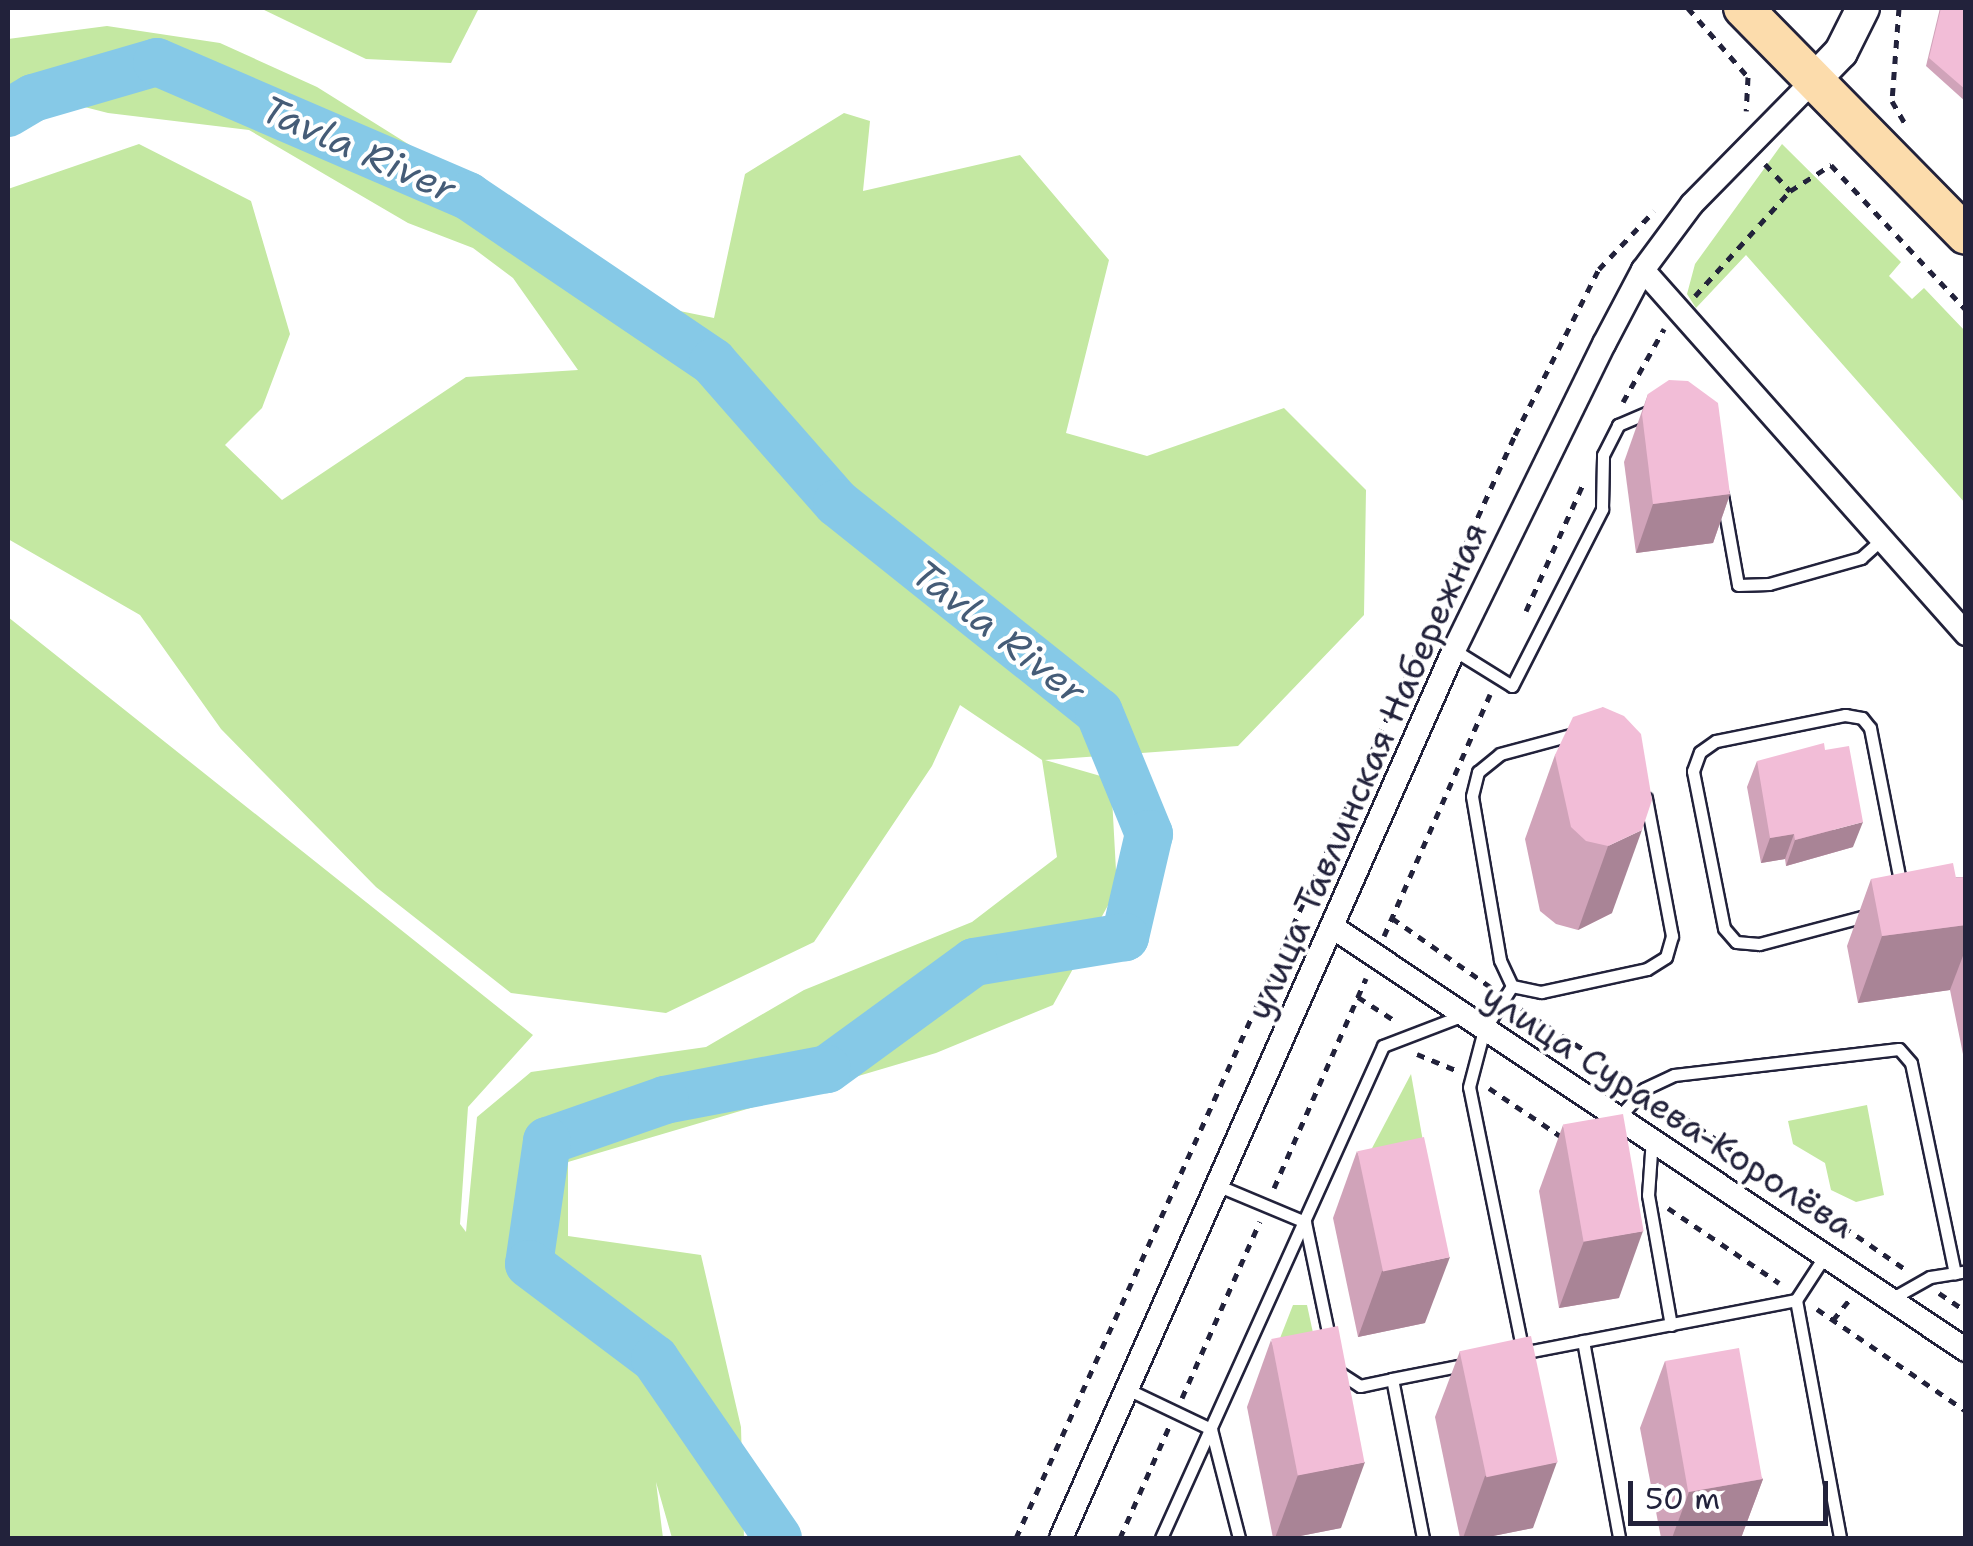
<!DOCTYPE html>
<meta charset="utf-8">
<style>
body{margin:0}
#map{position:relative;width:1973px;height:1546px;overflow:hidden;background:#fff;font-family:"Shantell Sans",sans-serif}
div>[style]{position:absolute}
.green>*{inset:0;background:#c4e8a2}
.river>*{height:48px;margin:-24px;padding:0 24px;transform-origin:24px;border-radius:24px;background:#86c9e7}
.path>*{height:5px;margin-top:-2.5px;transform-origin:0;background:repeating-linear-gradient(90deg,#22223b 0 8px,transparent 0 16px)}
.roads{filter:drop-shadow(2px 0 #22223b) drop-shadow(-2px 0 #22223b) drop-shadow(0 2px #22223b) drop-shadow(0 -2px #22223b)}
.lane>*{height:11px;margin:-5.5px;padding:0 5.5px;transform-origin:5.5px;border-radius:5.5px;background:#fff}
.street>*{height:22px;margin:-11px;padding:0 11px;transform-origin:11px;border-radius:11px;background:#fff}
.secondary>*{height:32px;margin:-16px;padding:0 16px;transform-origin:16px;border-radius:16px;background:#fff}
.primary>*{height:38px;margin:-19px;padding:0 19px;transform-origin:19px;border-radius:19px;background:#fcdcac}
.wall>*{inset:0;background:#d0a3b9}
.shaded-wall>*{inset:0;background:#a98496}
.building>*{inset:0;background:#f2bdd7;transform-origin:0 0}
span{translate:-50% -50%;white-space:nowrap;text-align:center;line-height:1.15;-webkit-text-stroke:8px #fff;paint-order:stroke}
.street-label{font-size:35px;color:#22223b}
.water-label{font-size:38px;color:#455c77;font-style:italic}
.frame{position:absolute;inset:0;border:10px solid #22223b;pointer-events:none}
.scale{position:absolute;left:1628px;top:1481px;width:200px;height:45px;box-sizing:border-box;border:5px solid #22223b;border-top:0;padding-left:12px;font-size:30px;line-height:35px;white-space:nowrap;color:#22223b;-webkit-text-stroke:8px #fff;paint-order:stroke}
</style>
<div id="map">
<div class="green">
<div style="clip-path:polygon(260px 8px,479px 8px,451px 63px,366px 59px)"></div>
<div style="clip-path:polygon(107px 26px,220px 43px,317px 87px,589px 257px,582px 291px,714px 318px,745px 174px,844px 113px,870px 121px,863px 191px,1020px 155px,1109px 260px,1066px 433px,1147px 456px,1284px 408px,1366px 490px,1364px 615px,1238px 746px,1045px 760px,1111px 779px,1117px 889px,1053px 1005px,936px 1053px,568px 1162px,568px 1236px,701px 1255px,741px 1427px,744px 1538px,672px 1538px,656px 1482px,663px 1538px,8px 1538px,8px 617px,533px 1035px,468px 1107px,460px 1224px,466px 1232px,477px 1117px,531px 1072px,706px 1047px,804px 990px,972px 922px,1057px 857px,1042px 760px,960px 705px,932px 766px,814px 942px,666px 1013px,511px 993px,376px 887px,221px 729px,140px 615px,8px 539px,8px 189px,139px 144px,251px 201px,290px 334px,262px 408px,225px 445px,282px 500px,466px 377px,578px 370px,513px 278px,473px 248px,408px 223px,249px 130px,108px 113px,18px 90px,8px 94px,8px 39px)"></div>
<div style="clip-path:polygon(1782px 144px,1901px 262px,1889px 276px,1912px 299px,1924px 288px,1965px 331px,1965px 503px,1746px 255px,1696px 308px,1687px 294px,1695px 264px)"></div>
<div style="clip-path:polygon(1411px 1074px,1424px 1147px,1370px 1152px)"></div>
<div style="clip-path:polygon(1867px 1105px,1884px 1195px,1856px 1202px,1831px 1190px,1825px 1163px,1793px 1144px,1788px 1121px)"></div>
<div style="clip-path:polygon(1293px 1305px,1307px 1305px,1318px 1356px,1275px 1351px)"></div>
</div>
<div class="river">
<div style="left:8px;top:113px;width:29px;rotate:-31deg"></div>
<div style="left:33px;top:98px;width:129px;rotate:-16.2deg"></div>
<div style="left:157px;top:62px;width:339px;rotate:23.3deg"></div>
<div style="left:468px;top:196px;width:296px;rotate:34.1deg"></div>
<div style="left:713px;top:362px;width:188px;rotate:48.7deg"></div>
<div style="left:837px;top:503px;width:335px;rotate:38.6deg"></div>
<div style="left:1099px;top:712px;width:132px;rotate:67.7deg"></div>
<div style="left:1149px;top:834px;width:106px;rotate:103.1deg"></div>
<div style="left:1125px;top:937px;width:153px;rotate:170.6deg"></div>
<div style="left:974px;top:962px;width:182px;rotate:143.9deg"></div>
<div style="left:827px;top:1069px;width:165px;rotate:169.2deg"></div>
<div style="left:665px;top:1100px;width:125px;rotate:160.8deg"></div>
<div style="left:547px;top:1141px;width:124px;rotate:98.3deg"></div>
<div style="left:529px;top:1264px;width:158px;rotate:37deg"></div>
<div style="left:655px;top:1359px;width:217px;rotate:55.5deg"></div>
</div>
<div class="path">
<div style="left:1688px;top:8px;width:91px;rotate:49deg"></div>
<div style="left:1748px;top:77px;width:34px;rotate:93deg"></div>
<div style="left:1899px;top:8px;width:93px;rotate:94.3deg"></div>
<div style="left:1892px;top:101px;width:30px;rotate:60deg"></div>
<div style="left:1765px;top:164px;width:37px;rotate:47deg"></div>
<div style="left:1695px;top:296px;width:142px;rotate:-47.9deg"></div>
<div style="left:1790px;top:191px;width:49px;rotate:-32.4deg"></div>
<div style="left:1831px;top:165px;width:198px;rotate:47deg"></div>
<div style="left:1623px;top:402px;width:84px;rotate:-60.7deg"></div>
<div style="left:1526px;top:611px;width:139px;rotate:-65.8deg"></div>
<div style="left:1392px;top:918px;width:122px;rotate:35deg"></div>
<div style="left:1384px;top:936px;width:264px;rotate:-66.3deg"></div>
<div style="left:1358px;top:997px;width:46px;rotate:32.7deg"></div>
<div style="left:1521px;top:1009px;width:129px;rotate:32.9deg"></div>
<div style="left:1417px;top:1054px;width:44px;rotate:22.5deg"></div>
<div style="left:1489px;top:1088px;width:89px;rotate:34deg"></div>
<div style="left:1659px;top:1100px;width:298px;rotate:34.5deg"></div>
<div style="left:1274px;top:1188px;width:229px;rotate:-66.3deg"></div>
<div style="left:1668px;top:1208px;width:134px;rotate:34deg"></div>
<div style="left:1939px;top:1293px;width:32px;rotate:34deg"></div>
<div style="left:1817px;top:1309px;width:181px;rotate:34.4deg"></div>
<div style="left:1833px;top:1320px;width:27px;rotate:-51deg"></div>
<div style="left:1182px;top:1398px;width:193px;rotate:-66.2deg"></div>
<div style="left:1016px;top:1538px;width:1211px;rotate:-65.66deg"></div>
<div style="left:1515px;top:435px;width:186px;rotate:-63.2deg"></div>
<div style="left:1599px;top:269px;width:80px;rotate:-46.5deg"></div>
<div style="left:1120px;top:1538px;width:121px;rotate:-66.2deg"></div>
</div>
<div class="roads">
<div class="lane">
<div style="left:1722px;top:495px;width:91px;rotate:79.9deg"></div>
<div style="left:1738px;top:585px;width:31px;rotate:-2deg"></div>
<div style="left:1769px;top:584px;width:96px;rotate:-15.8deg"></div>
<div style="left:1861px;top:558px;width:28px;rotate:-42deg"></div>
<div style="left:1454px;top:650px;width:68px;rotate:31.8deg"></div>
<div style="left:1512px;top:686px;width:199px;rotate:-63deg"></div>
<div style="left:1602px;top:509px;width:54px;rotate:-88.9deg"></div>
<div style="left:1603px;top:455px;width:34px;rotate:-63deg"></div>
<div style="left:1618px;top:425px;width:38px;rotate:-23deg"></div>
<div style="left:1869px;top:915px;width:114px;rotate:165.2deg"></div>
<div style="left:1759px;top:944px;width:23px;rotate:-175deg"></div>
<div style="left:1736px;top:942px;width:18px;rotate:-131deg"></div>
<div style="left:1724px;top:928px;width:160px;rotate:-101.2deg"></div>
<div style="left:1693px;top:771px;width:20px;rotate:-70deg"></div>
<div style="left:1700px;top:752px;width:19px;rotate:-35deg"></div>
<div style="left:1716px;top:741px;width:132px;rotate:-11.4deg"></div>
<div style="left:1845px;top:715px;width:17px;rotate:10deg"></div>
<div style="left:1862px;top:718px;width:13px;rotate:51deg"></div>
<div style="left:1870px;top:728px;width:161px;rotate:78.9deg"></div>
<div style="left:1512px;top:986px;width:29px;rotate:-115deg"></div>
<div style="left:1500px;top:960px;width:166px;rotate:-99.7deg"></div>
<div style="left:1472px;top:796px;width:25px;rotate:-76deg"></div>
<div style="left:1478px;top:772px;width:28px;rotate:-39deg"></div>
<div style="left:1500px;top:754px;width:81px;rotate:-15.1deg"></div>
<div style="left:1620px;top:1116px;width:36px;rotate:-48deg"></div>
<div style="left:1644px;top:1089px;width:33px;rotate:-25deg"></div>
<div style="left:1674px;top:1075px;width:226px;rotate:-6.6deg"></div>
<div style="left:1899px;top:1049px;width:18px;rotate:49deg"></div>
<div style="left:1911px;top:1063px;width:215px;rotate:78.2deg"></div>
<div style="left:1652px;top:1138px;width:57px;rotate:94deg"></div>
<div style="left:1648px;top:1195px;width:132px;rotate:80deg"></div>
<div style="left:1219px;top:1186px;width:93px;rotate:22.7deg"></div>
<div style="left:1305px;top:1222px;width:123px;rotate:78.2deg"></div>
<div style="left:1824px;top:1257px;width:51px;rotate:123.1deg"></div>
<div style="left:1796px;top:1300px;width:242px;rotate:79.5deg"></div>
<div style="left:1891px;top:1299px;width:45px;rotate:-29.4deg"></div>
<div style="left:1930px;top:1277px;width:36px;rotate:-9deg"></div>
<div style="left:1583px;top:1341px;width:200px;rotate:79.6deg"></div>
<div style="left:1523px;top:1352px;width:270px;rotate:-101.5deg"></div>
<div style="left:1469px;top:1087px;width:59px;rotate:-75.3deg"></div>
<div style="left:1484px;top:1030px;width:52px;rotate:-57.5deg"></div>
<div style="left:1512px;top:986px;width:30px;rotate:12deg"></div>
<div style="left:1541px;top:992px;width:108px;rotate:-12.2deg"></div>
<div style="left:1647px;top:969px;width:22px;rotate:-32deg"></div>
<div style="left:1666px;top:957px;width:22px;rotate:-74deg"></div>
<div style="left:1672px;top:936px;width:140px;rotate:-100.7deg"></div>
<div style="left:1521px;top:1353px;width:280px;rotate:-10.9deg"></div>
<div style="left:1340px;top:1373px;width:24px;rotate:33deg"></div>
<div style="left:1360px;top:1386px;width:33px;rotate:-12deg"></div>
<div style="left:1127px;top:1389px;width:93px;rotate:25.5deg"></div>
<div style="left:1211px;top:1429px;width:113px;rotate:75.6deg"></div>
<div style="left:1161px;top:1538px;width:540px;rotate:-65.71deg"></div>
<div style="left:1383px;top:1046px;width:84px;rotate:-21deg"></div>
<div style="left:1423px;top:1538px;width:162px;rotate:-101deg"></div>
<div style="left:1392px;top:1379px;width:77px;rotate:-11.2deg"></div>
</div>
<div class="street">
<div style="left:1643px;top:270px;width:487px;rotate:48.4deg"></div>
<div style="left:1334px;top:928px;width:760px;rotate:33.73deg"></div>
<div style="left:1061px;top:1538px;width:971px;rotate:-66.13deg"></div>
<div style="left:1454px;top:650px;width:341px;rotate:-63.9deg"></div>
<div style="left:1604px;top:344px;width:84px;rotate:-62.2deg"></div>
<div style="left:1643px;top:270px;width:82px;rotate:-53.4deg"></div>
<div style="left:1692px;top:204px;width:173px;rotate:-45.5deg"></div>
</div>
<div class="secondary">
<div style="left:1813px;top:81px;width:40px;rotate:-46deg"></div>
<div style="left:1841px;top:52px;width:49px;rotate:-63.4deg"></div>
</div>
<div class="primary">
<div style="left:1743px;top:8px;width:318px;rotate:45.5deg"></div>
</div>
</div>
<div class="wall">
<div style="clip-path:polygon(1940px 8px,1966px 8px,1966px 102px,1926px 66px)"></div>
<div style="clip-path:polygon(1648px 394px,1730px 494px,1713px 543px,1636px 553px,1624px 462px)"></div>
<div style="clip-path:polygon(1603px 707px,1612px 913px,1578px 930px,1556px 924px,1540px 911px,1525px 839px,1555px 755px)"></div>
<div style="clip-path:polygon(1757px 761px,1853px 847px,1786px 866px,1785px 859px,1761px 863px,1747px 787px)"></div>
<div style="clip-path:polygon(1966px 877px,1966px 1069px,1950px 990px,1858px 1003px,1847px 946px,1871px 879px)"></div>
<div style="clip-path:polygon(1563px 1125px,1619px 1298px,1559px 1308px,1539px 1191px)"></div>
<div style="clip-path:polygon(1357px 1151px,1425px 1323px,1358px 1337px,1333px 1218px)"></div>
<div style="clip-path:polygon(1271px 1340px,1341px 1528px,1290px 1538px,1273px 1538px,1247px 1407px)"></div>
<div style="clip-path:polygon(1460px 1351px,1533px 1528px,1483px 1538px,1460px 1538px,1435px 1417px)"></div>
<div style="clip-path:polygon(1665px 1361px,1763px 1479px,1741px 1538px,1661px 1538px,1640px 1428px)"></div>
</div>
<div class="shaded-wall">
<div style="clip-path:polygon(1730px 494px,1713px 543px,1636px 553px,1653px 504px)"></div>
<div style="clip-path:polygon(1863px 822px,1853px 847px,1786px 866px,1795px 840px)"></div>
<div style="clip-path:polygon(1642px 830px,1612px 913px,1578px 930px,1608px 846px)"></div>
<div style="clip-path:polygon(1794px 834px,1785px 859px,1761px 863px,1770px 838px)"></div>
<div style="clip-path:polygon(1966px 925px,1966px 948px,1950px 990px,1858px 1003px,1882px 936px)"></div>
<div style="clip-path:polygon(1643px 1231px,1619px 1298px,1559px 1308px,1584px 1241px)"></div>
<div style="clip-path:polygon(1450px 1257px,1425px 1323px,1358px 1337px,1382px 1271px)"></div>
<div style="clip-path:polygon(1365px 1462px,1341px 1528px,1290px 1538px,1275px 1538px,1298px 1475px)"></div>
<div style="clip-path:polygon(1557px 1462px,1533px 1528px,1483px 1538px,1463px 1538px,1485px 1476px)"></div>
<div style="clip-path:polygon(1763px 1479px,1741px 1538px,1672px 1538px,1689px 1492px)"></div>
</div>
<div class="building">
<div style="clip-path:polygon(1941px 8px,1966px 8px,1966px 90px,1929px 58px)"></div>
<div style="clip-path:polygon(1669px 380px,1688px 381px,1718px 403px,1730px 494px,1653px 504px,1642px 414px,1648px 394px)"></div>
<div style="clip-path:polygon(1603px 707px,1624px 716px,1641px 734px,1652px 800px,1642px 830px,1608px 846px,1586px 841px,1571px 827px,1555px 755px,1573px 717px)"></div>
<div style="clip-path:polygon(1824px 743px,1825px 750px,1849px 746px,1863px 822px,1795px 840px,1794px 834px,1770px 838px,1757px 761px)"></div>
<div style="clip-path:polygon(1953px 863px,1956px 878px,1966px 877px,1966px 925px,1882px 936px,1871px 879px)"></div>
<div style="left:1623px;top:1114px;width:119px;height:61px;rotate:80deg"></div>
<div style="left:1424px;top:1137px;width:123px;height:68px;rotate:78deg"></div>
<div style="left:1338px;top:1326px;width:139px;height:68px;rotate:79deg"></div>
<div style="left:1531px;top:1336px;width:129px;height:73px;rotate:78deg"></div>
<div style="left:1739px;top:1348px;width:133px;height:75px;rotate:80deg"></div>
</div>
<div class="street-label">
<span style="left:1367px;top:771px;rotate:-66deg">улица Тавлинская Набережная</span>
<span style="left:1668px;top:1111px;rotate:33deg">улица Сураева-Королёва</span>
</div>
<div class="water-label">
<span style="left:359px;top:149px;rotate:24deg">Tavla River</span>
<span style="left:999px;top:632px;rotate:38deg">Tavla River</span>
</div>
<div class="frame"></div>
<div class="scale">50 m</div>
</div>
